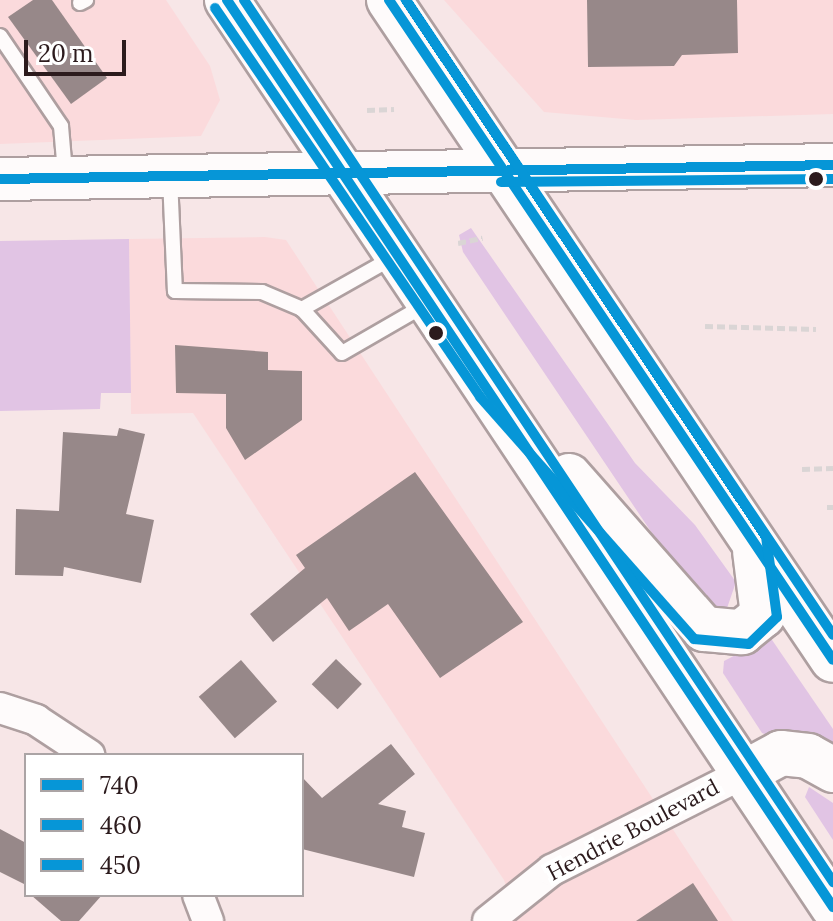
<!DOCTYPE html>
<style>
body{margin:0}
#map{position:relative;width:833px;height:921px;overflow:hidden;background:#f7e6e7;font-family:Lora,serif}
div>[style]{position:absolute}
.built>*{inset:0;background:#fbdadc}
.green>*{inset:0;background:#e1c4e4}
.building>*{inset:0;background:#978889;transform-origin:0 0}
.path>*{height:5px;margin-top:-2.5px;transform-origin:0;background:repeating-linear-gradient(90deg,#dad5d5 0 8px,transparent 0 12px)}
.roads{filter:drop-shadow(2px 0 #ae9fa0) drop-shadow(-2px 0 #ae9fa0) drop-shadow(0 2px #ae9fa0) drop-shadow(0 -2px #ae9fa0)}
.service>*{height:14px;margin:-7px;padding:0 7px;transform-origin:7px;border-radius:7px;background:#fefbfb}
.minor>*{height:30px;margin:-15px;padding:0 15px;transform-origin:15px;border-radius:15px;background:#fefbfb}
.secondary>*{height:42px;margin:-21px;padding:0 21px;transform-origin:21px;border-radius:21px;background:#fefbfb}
.primary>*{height:44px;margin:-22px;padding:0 22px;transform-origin:22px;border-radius:22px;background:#fefbfb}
.bus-1>*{height:10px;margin:-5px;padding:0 5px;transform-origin:5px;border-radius:5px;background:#0696d7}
.bus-2>*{height:10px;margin:-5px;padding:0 5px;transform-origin:5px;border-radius:5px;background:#0696d7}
.bus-3>*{height:10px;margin:-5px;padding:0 5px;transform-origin:5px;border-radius:5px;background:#0696d7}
.dots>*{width:22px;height:22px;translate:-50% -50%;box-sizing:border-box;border:4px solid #fff;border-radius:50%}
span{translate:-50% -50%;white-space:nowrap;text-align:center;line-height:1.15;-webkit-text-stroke:8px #fff;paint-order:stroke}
.street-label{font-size:22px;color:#2c1b1d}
.legend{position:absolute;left:24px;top:753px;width:280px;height:144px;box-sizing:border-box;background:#fff;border:2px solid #aba4a5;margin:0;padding:10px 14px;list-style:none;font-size:24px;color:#2c1b1d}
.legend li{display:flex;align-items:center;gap:16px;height:40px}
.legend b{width:40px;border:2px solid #aba4a5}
.scale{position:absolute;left:24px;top:40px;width:102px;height:36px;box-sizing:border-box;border:4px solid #2c1b1d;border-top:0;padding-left:10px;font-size:24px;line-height:28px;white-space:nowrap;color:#2c1b1d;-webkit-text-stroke:6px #fff;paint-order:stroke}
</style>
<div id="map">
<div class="built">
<div style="clip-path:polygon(0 0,166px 0,210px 66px,220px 100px,201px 136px,0 144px)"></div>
<div style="clip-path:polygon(444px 0,833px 0,833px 114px,636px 120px,544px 112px)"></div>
<div style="clip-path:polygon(265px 237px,286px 240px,733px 921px,517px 921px,504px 880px,193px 413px,131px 414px,129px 239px)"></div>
</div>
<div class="green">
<div style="clip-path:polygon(471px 228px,635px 463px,695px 525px,736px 582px,726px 611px,701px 606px,463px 252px,459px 235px)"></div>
<div style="clip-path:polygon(129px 239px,131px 393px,101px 393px,100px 409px,0 411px,0 241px)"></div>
<div style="clip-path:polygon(770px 637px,833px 729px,833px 761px,762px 733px,723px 673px,724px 661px)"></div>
<div style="clip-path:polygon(809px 787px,833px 803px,833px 840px,805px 797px)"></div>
</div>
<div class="building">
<div style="clip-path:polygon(33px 0,52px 0,107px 78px,71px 104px,8px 17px)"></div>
<div style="clip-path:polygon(587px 0,737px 0,738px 53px,682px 55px,674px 66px,588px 67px)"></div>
<div style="clip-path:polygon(175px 345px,268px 352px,268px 370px,302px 371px,302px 420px,245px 460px,226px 428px,226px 394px,176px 393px)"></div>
<div style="clip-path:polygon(119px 428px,145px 434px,126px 514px,154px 520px,141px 583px,64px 567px,63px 576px,15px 575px,16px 509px,59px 511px,63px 432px,117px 436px)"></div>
<div style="clip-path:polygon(415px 472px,523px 622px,440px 678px,388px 604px,349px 631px,327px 598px,273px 642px,250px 614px,305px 568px,296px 555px)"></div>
<div style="left:336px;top:659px;width:36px;height:35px;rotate:44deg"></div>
<div style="left:241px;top:660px;width:55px;height:56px;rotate:49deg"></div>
<div style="clip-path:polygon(391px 744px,415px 774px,378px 804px,406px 811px,402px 827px,425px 833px,414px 877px,302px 849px,302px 777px,322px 798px)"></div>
<div style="clip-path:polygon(0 829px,26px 843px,26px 885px,0 872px)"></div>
<div style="clip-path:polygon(693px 883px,718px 921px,636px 921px)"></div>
<div style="clip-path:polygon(31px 895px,102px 895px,79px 921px,61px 921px)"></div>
</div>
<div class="path">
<div style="left:367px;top:110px;width:27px;rotate:-2deg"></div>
<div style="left:458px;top:243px;width:25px;rotate:-12deg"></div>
<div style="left:705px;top:326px;width:111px;rotate:1.5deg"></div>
<div style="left:802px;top:469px;width:31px;rotate:-2deg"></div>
<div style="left:827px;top:507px;width:6px"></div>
</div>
<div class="roads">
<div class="service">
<div style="left:80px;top:3px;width:7px;rotate:-27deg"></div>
<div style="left:0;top:36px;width:109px;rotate:55.9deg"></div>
<div style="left:61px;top:126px;width:47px;rotate:85.1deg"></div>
<div style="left:170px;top:178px;width:113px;rotate:87.5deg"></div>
<div style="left:175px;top:291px;width:87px;rotate:0.7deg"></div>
<div style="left:262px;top:292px;width:43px;rotate:23deg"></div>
<div style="left:394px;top:257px;width:106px;rotate:150.5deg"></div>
<div style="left:302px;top:309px;width:59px;rotate:47.7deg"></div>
<div style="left:342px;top:353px;width:98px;rotate:-30deg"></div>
</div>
<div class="minor">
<div style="left:0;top:708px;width:38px;rotate:18deg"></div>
<div style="left:36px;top:720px;width:64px;rotate:33.4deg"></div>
<div style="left:198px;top:895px;width:28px;rotate:69deg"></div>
<div style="left:488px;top:921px;width:82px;rotate:-38.6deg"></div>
<div style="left:552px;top:870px;width:215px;rotate:-26.8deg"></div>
</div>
<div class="secondary">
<div style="left:0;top:179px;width:833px;rotate:-0.96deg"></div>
</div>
<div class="primary">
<div style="left:227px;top:0;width:1091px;rotate:56.25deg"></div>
<div style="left:389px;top:0;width:795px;rotate:56.07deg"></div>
<div style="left:569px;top:476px;width:204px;rotate:48.6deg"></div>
<div style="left:704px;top:629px;width:38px;rotate:5deg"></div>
<div style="left:742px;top:632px;width:27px;rotate:-39deg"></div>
<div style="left:763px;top:615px;width:64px;rotate:-97.1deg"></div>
<div style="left:744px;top:773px;width:42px;rotate:-28.4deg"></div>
<div style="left:781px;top:753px;width:27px;rotate:6deg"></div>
<div style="left:808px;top:756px;width:29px;rotate:29deg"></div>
</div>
</div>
<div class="bus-1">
<div style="left:227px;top:0;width:1091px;rotate:56.25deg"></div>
<div style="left:389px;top:0;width:795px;rotate:56.07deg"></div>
<div style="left:0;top:179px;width:833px;rotate:-0.96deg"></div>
</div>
<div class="bus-2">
<div style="left:215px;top:8px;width:471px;rotate:55.7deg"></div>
<div style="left:480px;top:397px;width:323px;rotate:48.5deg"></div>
<div style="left:694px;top:639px;width:55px;rotate:5.2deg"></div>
<div style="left:749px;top:644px;width:39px;rotate:-44deg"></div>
<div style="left:777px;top:617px;width:81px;rotate:-97.8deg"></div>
<div style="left:766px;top:537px;width:647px;rotate:-123.84deg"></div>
<div style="left:501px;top:182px;width:332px;rotate:-0.5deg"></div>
</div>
<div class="bus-3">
<div style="left:244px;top:0;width:1061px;rotate:56.26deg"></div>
<div style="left:406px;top:0;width:765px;rotate:56.08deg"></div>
</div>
<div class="dots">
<div style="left:816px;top:179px;background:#2c1b1d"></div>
<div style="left:436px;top:333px;background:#2c1b1d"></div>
</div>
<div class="street-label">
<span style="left:633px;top:830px;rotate:-28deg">Hendrie Boulevard</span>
</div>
<ul class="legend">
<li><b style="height:10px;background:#0696d7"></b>740</li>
<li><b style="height:10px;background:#0696d7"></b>460</li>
<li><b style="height:10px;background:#0696d7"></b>450</li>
</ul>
<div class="scale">20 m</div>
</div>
